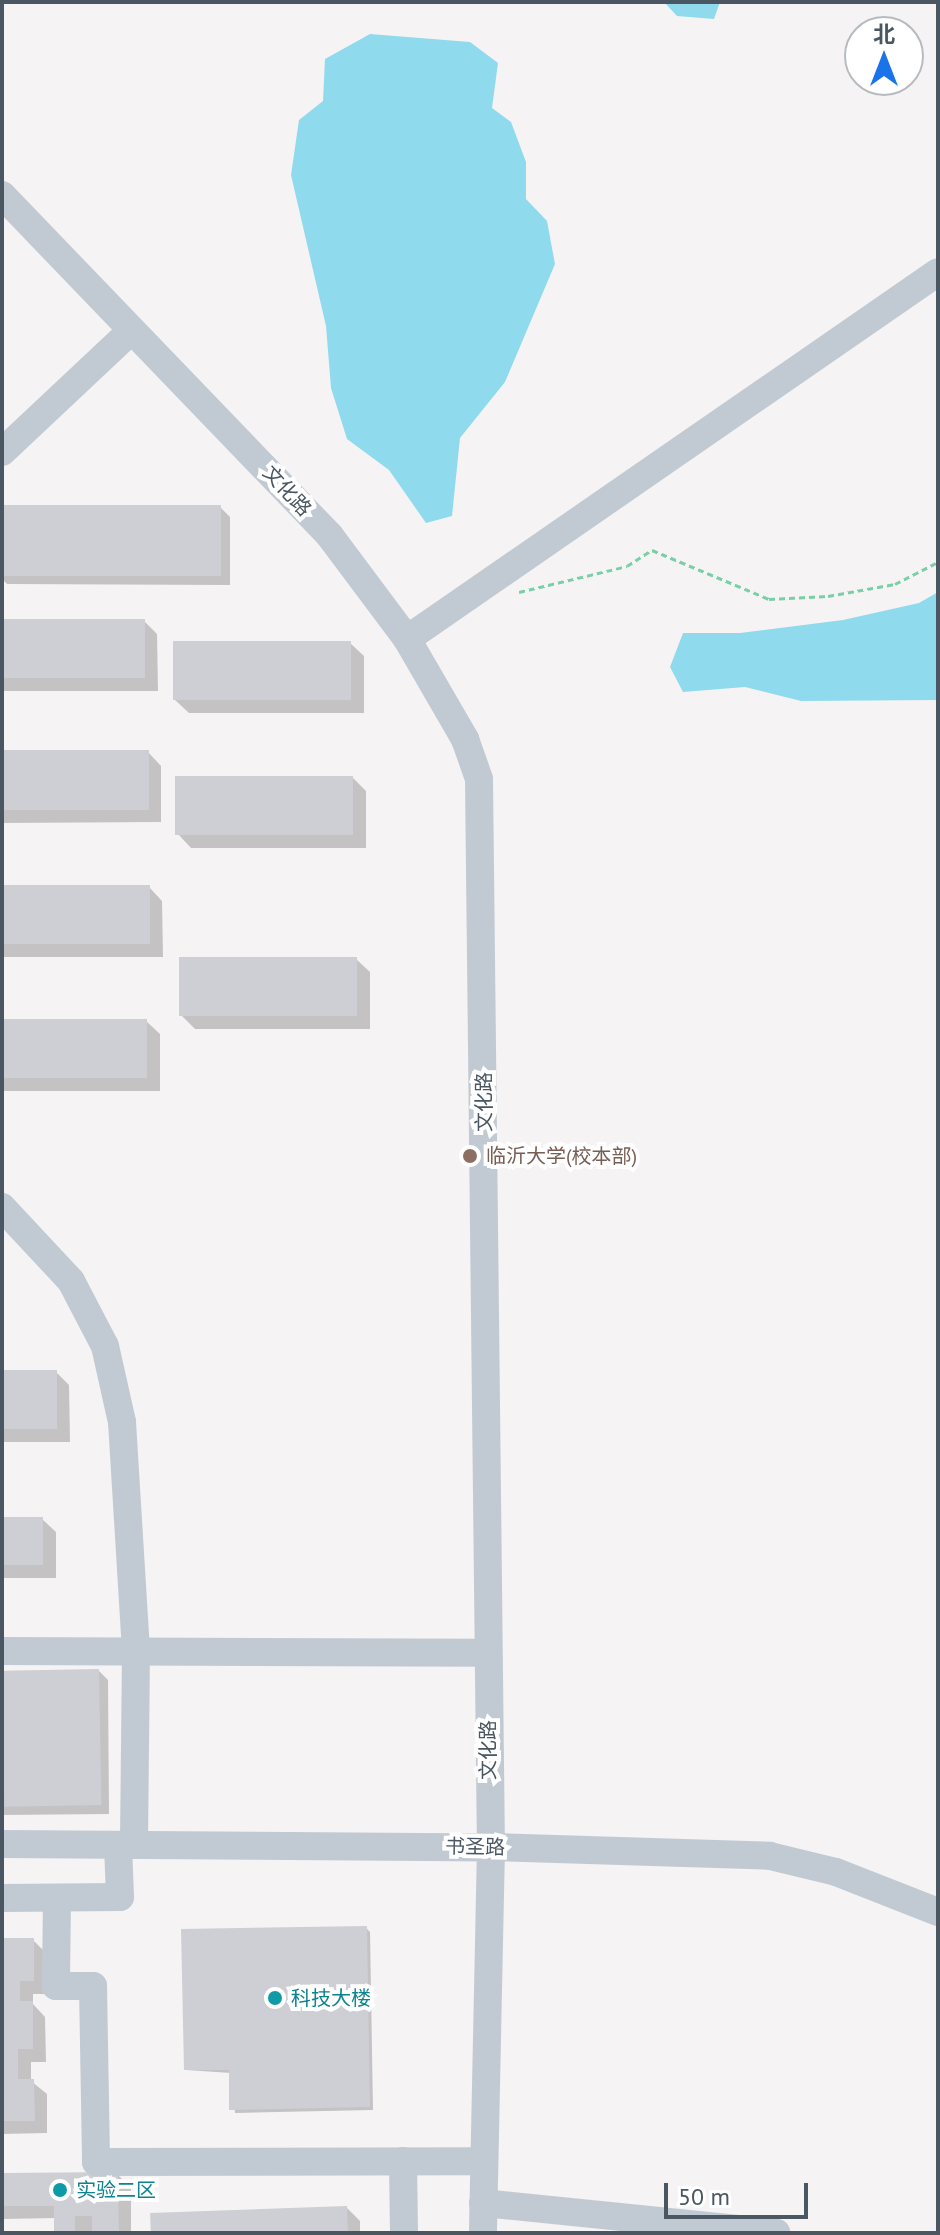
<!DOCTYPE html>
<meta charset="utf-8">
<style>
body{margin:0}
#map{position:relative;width:940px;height:2235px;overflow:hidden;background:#f5f3f3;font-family:"PT Sans","Noto Sans SC",sans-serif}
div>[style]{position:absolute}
.water>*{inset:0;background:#90daee}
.shadow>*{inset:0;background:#0003}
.building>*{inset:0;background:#cdcfd5;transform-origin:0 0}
.path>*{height:3px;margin-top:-1.5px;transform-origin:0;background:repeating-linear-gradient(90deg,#7ad0a6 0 6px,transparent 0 10px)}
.minor>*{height:28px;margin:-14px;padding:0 14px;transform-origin:14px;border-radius:14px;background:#c1cad2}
.dots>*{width:22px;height:22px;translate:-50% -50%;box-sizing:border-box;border:4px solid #fff;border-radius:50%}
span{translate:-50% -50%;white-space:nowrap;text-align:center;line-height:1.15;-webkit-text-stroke:8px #fff;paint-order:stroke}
.street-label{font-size:20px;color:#4a5661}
.education-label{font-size:20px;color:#785e54}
.left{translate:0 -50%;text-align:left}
.culture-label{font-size:20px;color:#0d838f}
.frame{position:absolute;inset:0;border:4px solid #4a5661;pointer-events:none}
.north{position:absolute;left:844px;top:16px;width:80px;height:80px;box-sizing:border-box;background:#fff;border:2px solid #b7bbc0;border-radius:50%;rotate:0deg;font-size:22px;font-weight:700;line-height:32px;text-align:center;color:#4a5661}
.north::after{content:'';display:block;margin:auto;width:28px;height:36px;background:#1a73e8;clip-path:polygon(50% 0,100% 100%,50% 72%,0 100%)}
.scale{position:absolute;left:664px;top:2183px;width:144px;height:36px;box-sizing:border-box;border:4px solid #4a5661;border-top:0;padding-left:10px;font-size:24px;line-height:28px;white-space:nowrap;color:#4a5661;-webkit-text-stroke:6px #fff;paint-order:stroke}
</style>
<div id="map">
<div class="water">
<div style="clip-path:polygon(664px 2px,720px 2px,714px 19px,677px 16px)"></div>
<div style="clip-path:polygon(370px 34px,470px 42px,498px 63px,492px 108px,511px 122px,526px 162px,526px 199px,547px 221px,555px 264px,505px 382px,460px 438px,452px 516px,426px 523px,389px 470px,347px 439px,331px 388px,326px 326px,291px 175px,299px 120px,323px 101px,325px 59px)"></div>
<div style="clip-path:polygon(938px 592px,938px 700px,801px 701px,745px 687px,683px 692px,670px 667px,683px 633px,740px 633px,843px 620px,919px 603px)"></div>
</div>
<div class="shadow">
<div style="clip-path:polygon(2px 507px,221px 508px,230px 517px,230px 585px,7px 584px,2px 579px)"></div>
<div style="clip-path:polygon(2px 621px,144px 621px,157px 634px,158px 691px,2px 691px)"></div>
<div style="clip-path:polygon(350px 643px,364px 656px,364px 713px,189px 713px,175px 700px)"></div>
<div style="clip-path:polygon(148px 752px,161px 766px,161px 822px,2px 823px,2px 753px)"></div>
<div style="clip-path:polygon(353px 778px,366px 791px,366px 848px,191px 848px,178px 834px)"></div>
<div style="clip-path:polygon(149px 887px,162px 901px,163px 957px,2px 957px,2px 888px)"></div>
<div style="clip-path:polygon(356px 959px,370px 972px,370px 1029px,195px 1029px,181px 1015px)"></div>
<div style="clip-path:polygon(2px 1021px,146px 1021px,160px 1034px,160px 1091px,2px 1091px)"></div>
<div style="clip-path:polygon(2px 1372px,56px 1372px,69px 1385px,70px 1442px,2px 1442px)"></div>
<div style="clip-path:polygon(2px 1519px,42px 1519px,56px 1532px,56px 1578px,2px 1578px)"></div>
<div style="clip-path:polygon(99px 1671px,108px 1680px,109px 1814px,2px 1815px,2px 1672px)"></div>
<div style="clip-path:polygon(366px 1928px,370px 1932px,373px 2110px,235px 2113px,231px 2073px,186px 2070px)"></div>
<div style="clip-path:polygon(2px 1940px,33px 1940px,46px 1953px,46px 1994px,33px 1994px,33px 2004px,45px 2017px,46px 2062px,31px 2062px,31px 2081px,47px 2094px,47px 2133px,2px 2134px)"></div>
<div style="clip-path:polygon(117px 2174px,131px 2188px,131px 2233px,56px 2233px,56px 2218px,2px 2219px,2px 2175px)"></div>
<div style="clip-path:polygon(347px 2208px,360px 2221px,360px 2233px,152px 2233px)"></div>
</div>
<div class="building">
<div style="left:2px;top:505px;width:219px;height:71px"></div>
<div style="left:2px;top:619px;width:143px;height:59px"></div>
<div style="left:173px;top:641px;width:178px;height:59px"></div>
<div style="left:149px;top:750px;width:60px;height:147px;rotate:90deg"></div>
<div style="left:175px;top:776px;width:178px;height:59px"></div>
<div style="left:150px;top:885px;width:59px;height:148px;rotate:90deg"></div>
<div style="left:179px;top:957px;width:178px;height:59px"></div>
<div style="left:2px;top:1019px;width:145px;height:59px"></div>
<div style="left:2px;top:1370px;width:55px;height:59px"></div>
<div style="left:2px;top:1517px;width:41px;height:48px"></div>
<div style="left:99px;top:1669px;width:136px;height:97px;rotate:89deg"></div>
<div style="clip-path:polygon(367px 1926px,370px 2107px,229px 2110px,229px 2070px,184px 2070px,181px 1929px)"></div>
<div style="clip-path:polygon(2px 1938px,34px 1938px,34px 1981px,20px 1981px,20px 2001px,33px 2001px,33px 2049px,18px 2049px,18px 2079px,34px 2079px,35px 2121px,2px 2121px)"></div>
<div style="clip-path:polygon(118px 2172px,119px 2233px,92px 2233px,92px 2216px,75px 2216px,75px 2233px,54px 2233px,54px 2206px,2px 2206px,2px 2173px)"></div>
<div style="left:347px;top:2206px;width:27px;height:197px;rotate:88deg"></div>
</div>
<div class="path">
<div style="left:519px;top:592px;width:111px;rotate:-13.5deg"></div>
<div style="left:627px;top:566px;width:30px;rotate:-33deg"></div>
<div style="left:652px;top:550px;width:127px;rotate:22.7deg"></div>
<div style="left:769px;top:599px;width:59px;rotate:-2.9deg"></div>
<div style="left:828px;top:596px;width:68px;rotate:-10.2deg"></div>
<div style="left:895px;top:584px;width:48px;rotate:-27.1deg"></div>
</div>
<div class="minor">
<div style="left:2px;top:195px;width:473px;rotate:46.1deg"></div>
<div style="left:330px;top:536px;width:129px;rotate:53.2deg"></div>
<div style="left:407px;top:639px;width:116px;rotate:59.9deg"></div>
<div style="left:465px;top:739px;width:42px;rotate:70.7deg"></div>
<div style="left:479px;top:779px;width:1068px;rotate:89.36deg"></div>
<div style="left:491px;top:1847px;width:386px;rotate:91.2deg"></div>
<div style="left:2px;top:452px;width:178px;rotate:-43.2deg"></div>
<div style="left:407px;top:639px;width:645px;rotate:-34.65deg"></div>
<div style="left:2px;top:1207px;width:101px;rotate:47deg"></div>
<div style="left:71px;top:1281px;width:73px;rotate:62.4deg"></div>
<div style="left:105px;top:1346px;width:78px;rotate:77.4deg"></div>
<div style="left:122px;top:1422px;width:229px;rotate:86.5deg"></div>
<div style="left:136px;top:1651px;width:194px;rotate:90.6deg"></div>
<div style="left:2px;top:1651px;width:485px;rotate:0.2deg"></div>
<div style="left:2px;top:1844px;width:489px;rotate:0.4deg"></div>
<div style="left:491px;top:1847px;width:279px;rotate:1.8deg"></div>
<div style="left:770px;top:1856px;width:68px;rotate:13.6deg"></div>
<div style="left:836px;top:1872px;width:110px;rotate:21.4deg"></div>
<div style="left:2px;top:1898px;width:118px;rotate:-0.5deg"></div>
<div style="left:120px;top:1897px;width:52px;rotate:-92.2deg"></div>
<div style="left:57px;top:1898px;width:88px;rotate:90.7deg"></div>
<div style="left:56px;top:1986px;width:37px"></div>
<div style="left:93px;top:1986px;width:176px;rotate:89deg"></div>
<div style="left:96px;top:2162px;width:387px;rotate:-0.1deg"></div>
<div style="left:403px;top:2161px;width:72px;rotate:89.2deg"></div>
<div style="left:483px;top:2203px;width:295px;rotate:5.8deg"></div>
</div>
<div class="dots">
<div style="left:470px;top:1156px;background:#8d6e63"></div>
<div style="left:275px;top:1998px;background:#0f9aa8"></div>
<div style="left:60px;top:2190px;background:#0f9aa8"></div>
</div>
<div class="street-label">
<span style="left:287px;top:491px;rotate:47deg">文化路</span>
<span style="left:484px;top:1102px;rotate:-90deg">文化路</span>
<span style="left:488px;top:1750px;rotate:-90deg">文化路</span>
<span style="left:475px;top:1847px;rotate:1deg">书圣路</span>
</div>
<div class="education-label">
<span class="left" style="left:486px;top:1156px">临沂大学(校本部)</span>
</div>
<div class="culture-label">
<span class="left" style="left:291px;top:1998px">科技大楼</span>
<span class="left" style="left:76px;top:2190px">实验二区</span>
</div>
<div class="frame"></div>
<div class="north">北</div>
<div class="scale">50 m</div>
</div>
